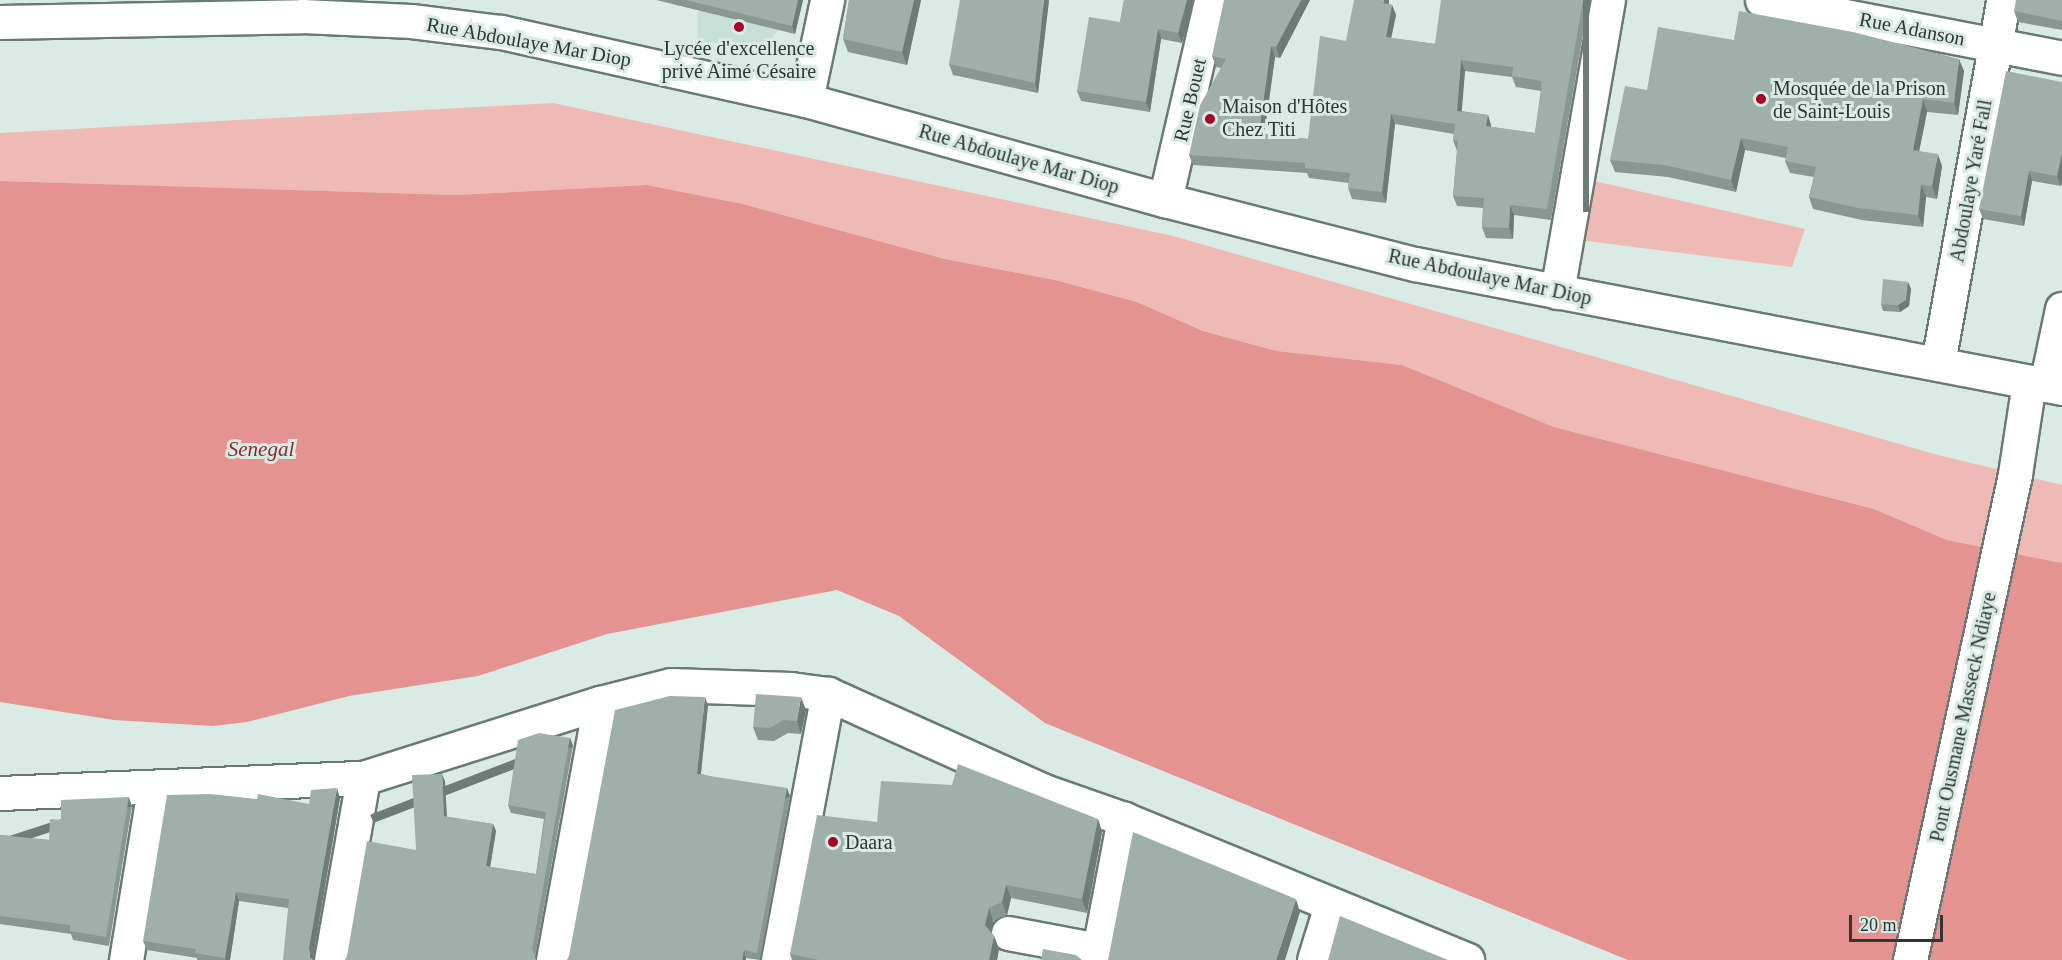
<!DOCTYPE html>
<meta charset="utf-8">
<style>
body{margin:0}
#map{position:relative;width:2062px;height:960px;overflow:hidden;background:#d9ebe4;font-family:"Times New Roman",serif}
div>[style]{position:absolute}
.built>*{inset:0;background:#c6e0d7}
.green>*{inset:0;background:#efb9b6}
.water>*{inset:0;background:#e49391}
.roads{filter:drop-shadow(2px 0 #697973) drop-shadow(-2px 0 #697973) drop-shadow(0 2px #697973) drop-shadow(0 -2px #697973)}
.street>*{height:33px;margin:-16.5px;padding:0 16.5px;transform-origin:16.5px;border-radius:16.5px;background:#fff}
.wall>*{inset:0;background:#899792}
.shaded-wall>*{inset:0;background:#6f7b77;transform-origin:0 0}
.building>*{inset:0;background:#9fb0aa}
.dots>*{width:16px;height:16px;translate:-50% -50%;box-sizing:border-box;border:3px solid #d9ebe4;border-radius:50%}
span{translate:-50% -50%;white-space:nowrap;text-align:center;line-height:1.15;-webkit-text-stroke:6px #d9ebe4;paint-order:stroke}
.street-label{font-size:20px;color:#2f3634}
.poi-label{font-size:20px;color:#2f3634}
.left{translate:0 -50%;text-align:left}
.water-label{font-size:21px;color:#892b2f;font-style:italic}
.scale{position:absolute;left:1849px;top:915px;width:94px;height:27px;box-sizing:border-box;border:3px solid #2f3634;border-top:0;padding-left:8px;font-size:18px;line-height:21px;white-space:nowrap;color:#2f3634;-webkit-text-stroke:4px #d9ebe4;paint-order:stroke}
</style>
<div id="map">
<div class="built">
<div style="clip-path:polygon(698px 0,793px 12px,769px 42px,697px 43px)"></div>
</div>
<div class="green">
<div style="clip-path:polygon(553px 103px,1173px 236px,1938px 455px,2062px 485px,2062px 563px,1947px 540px,1874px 509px,1554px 427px,1402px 365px,1277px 351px,1203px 331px,1137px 302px,1055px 280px,945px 259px,743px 204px,647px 185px,456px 195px,0 181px,0 133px)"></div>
<div style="clip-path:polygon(1590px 180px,1805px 229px,1792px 267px,1579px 240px)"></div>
</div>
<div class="water">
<div style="clip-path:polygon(0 181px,456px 195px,647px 185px,743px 204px,945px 259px,1055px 280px,1137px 302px,1203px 331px,1277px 351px,1402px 365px,1554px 427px,1874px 509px,1947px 540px,2062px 563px,2062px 960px,1628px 960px,1045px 723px,899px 616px,837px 590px,607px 634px,478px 676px,349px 696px,247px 722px,213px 726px,114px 720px,0 702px)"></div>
</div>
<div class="roads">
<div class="street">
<div style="left:1762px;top:0;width:306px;rotate:10.9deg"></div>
<div style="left:0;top:22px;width:302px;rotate:-1.1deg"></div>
<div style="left:302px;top:16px;width:109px;rotate:2.6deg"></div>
<div style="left:411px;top:21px;width:91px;rotate:7deg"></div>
<div style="left:501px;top:32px;width:312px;rotate:12.6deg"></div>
<div style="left:806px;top:100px;width:373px;rotate:15.6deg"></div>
<div style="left:1165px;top:200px;width:258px;rotate:14.4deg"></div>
<div style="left:1415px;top:264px;width:659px;rotate:10.85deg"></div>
<div style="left:806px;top:100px;width:102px;rotate:-78.1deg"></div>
<div style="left:1165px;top:200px;width:205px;rotate:-77deg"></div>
<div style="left:1557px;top:292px;width:296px;rotate:-80.1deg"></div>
<div style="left:1938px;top:363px;width:369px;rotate:-79.8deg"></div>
<div style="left:2046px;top:385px;width:78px;rotate:-78.1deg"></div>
<div style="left:0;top:793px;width:363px;rotate:-2.4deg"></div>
<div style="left:363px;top:778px;width:249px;rotate:-17.6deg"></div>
<div style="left:600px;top:703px;width:73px;rotate:-14.2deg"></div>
<div style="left:671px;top:685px;width:120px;rotate:1.9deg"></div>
<div style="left:791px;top:689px;width:37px;rotate:8deg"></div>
<div style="left:828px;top:694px;width:237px;rotate:24.2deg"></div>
<div style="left:1044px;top:791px;width:85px;rotate:19.3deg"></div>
<div style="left:1124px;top:819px;width:371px;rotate:22.3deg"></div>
<div style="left:1008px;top:933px;width:93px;rotate:10.6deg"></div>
<div style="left:126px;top:960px;width:173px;rotate:-80.7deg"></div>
<div style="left:331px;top:960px;width:185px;rotate:-80deg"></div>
<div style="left:553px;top:960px;width:261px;rotate:-79.6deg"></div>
<div style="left:778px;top:960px;width:271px;rotate:-79.4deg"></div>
<div style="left:1097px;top:960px;width:144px;rotate:-79.2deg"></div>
<div style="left:1314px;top:960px;width:58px;rotate:-72.8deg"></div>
<div style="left:1910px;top:960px;width:497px;rotate:-77.8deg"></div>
<div style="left:2015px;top:474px;width:93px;rotate:-81.3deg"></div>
</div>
</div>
<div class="wall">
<div style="clip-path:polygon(656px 0,803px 0,795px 34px)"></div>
<div style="clip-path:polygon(849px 0,921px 0,907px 65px,848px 52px,843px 39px)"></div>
<div style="clip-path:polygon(1049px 0,1038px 93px,953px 75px,949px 64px)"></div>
<div style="clip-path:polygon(1124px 0,1194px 0,1182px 43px,1161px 39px,1150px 112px,1081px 101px,1077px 91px,1120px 22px)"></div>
<div style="clip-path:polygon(evenodd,1310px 0,1280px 58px,1275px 57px,1264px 134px,1308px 139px,1346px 41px,1389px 0,1389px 4px,1392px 5px,1396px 15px,1391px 38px,1435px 44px,1589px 0,1551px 220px,1514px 215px,1513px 239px,1486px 238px,1482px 227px,1483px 208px,1457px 206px,1453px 196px,1457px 151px,1453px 140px,1454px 134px,1395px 124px,1386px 203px,1352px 199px,1348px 188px,1349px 183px,1309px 178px,1307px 173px,1193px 165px,1189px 155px,1221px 68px,1216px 67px,1212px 56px,1310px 0,1465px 71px,1512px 77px,1516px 87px,1541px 91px,1535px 133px,1491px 127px,1488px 115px,1461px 111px,1465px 71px)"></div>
<div style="clip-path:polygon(2062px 0,2062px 30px,2018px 22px,2014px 11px)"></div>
<div style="clip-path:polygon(1734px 40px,1964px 71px,1958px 115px,1927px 112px,1919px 151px,1942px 166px,1937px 199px,1926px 197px,1923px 227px,1862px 220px,1813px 209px,1809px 197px,1814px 177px,1790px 173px,1785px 161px,1786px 158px,1745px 150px,1736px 192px,1668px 177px,1615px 172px,1610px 160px,1647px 90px)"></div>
<div style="clip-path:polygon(2062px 82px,2062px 182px,2061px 186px,2032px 181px,2024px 226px,1983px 219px,1979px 209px)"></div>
<div style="clip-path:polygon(1908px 282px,1911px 289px,1909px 306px,1900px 312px,1883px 311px,1881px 304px)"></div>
<div style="clip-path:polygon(708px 705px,701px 774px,790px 796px,760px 960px,746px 958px,567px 960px)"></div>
<div style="clip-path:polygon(806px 710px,801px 734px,788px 733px,774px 741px,758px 740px,753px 727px)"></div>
<div style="clip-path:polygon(570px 738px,573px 746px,535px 957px,416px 850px,445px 781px,447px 817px,493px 824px,496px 831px,490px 867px,536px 874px,544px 819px,511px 813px,508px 805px)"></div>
<div style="clip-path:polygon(340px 798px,313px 957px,288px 908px,239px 901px,230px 960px,197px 960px,197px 958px,147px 950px,143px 941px,309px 804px)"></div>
<div style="clip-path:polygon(132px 806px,109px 946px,73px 940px,71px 934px,0 924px,0 835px,49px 840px,61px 820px)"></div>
<div style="clip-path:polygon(1098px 819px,1102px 832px,1087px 913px,1011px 898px,1007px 915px,993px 921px,991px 932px,994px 936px,999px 949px,997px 960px,792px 960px,790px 954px,877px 822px)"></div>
</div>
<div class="shaded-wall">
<div style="clip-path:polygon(798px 0,803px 0,795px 34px,792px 26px)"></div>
<div style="clip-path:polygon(914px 0,921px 0,907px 65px,902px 52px)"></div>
<div style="clip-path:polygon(1044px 0,1049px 0,1038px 93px,1035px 83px)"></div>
<div style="clip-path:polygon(1187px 0,1194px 0,1182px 43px,1178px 33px)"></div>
<div style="clip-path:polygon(1301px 0,1310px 0,1280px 58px,1276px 47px)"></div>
<div style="clip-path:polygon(1384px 0,1389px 0,1387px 14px,1383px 3px)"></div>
<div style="left:1583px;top:0;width:6px;height:212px"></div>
<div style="clip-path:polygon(1392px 5px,1396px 15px,1389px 48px,1386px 37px)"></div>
<div style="clip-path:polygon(1158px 29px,1161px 39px,1150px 112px,1146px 102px)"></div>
<div style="clip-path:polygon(1271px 46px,1275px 57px,1263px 144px,1259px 133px)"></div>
<div style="clip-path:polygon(1959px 59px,1964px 71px,1958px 115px,1954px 103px)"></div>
<div style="clip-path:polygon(1461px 60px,1465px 71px,1461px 121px,1457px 111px)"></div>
<div style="clip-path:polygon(1923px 99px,1927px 112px,1917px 162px,1913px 150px)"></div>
<div style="clip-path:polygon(1391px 114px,1395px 124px,1386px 203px,1382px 192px)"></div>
<div style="clip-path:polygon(1488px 115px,1491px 125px,1490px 136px,1486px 126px)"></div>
<div style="clip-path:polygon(1741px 138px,1745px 150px,1736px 192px,1731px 180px)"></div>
<div style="clip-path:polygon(2062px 153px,2062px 182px,2061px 186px,2057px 176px)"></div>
<div style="clip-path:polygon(1938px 154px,1942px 166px,1937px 199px,1932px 186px)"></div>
<div style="clip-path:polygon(2029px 171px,2032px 181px,2024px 226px,2021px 216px)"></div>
<div style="clip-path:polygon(1921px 185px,1926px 197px,1923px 227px,1918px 215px)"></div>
<div style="clip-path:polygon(1510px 205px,1514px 215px,1513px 239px,1509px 228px)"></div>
<div style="clip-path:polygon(1908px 282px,1911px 289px,1909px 306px,1900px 312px,1898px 305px)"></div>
<div style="clip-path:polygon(705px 697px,708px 705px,700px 781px,697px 774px)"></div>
<div style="clip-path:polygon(801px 697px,806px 710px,801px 734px,797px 721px)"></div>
<div style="left:570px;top:738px;width:9px;height:214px;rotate:69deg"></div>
<div style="clip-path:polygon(442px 774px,445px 781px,447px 824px,444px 816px)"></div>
<div style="clip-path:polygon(337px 788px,340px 798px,313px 957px,313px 960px,310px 958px,309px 948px)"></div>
<div style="left:787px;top:788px;width:9px;height:168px;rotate:69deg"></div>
<div style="left:129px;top:797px;width:9px;height:142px;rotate:72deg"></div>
<div style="clip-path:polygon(1098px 819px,1102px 832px,1087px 913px,1082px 899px)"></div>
<div style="clip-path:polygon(493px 824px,496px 831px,489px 874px,486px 866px)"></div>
<div style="clip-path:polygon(1006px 885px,1011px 898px,1007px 915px,1002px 902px)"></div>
<div style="clip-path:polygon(236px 892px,239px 901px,230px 960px,226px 960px,225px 958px)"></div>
<div style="clip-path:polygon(1296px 899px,1300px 912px,1285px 960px,1276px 960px)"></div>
<div style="clip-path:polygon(989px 908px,993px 921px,990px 939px,985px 925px)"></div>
<div style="clip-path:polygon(994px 936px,999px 949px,997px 960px,989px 960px)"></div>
<div style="clip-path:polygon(744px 950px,746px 958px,746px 960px,742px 960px)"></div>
</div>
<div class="building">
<div style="clip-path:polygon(686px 0,798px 0,792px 26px)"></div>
<div style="clip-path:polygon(849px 0,914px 0,902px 52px,843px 39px)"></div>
<div style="clip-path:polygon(960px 0,1044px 0,1035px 83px,949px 64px)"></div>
<div style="clip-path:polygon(1124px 0,1187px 0,1178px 33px,1158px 29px,1146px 102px,1077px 91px,1089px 17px,1120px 22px)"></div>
<div style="clip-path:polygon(evenodd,1224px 0,1301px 0,1276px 47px,1271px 46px,1259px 133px,1308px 139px,1320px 36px,1346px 41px,1354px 0,1384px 0,1383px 3px,1392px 5px,1386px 37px,1435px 44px,1441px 0,1583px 0,1547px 209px,1510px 205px,1509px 228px,1482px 227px,1484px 198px,1453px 196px,1458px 141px,1453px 140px,1455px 124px,1391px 114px,1382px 192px,1348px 188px,1350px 173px,1305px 168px,1305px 163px,1189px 155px,1200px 105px,1226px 59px,1212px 56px,1224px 0,1461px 60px,1513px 67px,1512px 76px,1542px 81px,1535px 133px,1486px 126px,1488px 115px,1457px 111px,1461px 60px)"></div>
<div style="clip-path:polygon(2016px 0,2062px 0,2062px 21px,2014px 11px)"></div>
<div style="clip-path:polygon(1739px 11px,1853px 32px,1959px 59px,1954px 103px,1923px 99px,1913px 150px,1938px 154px,1932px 186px,1921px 185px,1918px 215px,1858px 208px,1809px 197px,1816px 167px,1785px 161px,1788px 147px,1741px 138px,1731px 180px,1664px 165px,1610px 160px,1625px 86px,1647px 90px,1658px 27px,1734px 40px)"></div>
<div style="clip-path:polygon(2006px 71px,2062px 82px,2062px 153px,2057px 176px,2029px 171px,2021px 216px,1979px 209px)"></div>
<div style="clip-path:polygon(1883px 279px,1908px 282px,1906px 300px,1898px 305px,1881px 304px)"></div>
<div style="clip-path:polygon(756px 694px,801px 697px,797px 721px,783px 720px,770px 728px,753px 727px)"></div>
<div style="clip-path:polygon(670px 696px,705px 697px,697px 774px,787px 788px,757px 953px,744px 950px,742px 960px,567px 960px,569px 956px,615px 710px)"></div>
<div style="clip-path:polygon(539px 733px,570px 738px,532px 949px,536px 960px,345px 960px,347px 956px,367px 841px,416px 850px,412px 775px,442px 774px,444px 816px,493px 824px,486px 866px,536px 874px,546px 812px,508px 805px,518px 740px)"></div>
<div style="clip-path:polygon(958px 764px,1098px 819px,1082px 899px,1006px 885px,1002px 902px,989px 908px,985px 925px,994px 936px,989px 960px,819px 960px,790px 954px,817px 815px,877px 822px,881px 781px,952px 785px)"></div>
<div style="clip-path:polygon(337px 788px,309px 948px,310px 958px,313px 960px,283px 960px,289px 899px,236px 892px,225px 958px,195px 953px,196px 949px,143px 941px,167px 795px,210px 794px,257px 799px,258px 794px,309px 804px,311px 790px)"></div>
<div style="clip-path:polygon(129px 797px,106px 937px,70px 931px,70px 925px,0 916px,0 835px,49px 840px,50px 819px,61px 820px,61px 800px)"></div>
<div style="clip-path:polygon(1133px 832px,1296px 899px,1276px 960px,1108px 960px)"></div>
<div style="clip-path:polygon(1340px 916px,1448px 960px,1328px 960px)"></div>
<div style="clip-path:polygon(1043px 949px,1076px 955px,1082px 960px,1041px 960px)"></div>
</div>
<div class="dots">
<div style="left:739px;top:27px;background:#a40825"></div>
<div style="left:1761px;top:99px;background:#a40825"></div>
<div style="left:1210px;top:119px;background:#a40825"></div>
<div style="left:833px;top:842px;background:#a40825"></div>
</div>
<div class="street-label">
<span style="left:1912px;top:29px;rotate:11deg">Rue Adanson</span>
<span style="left:529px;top:42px;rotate:10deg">Rue Abdoulaye Mar Diop</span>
<span style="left:1190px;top:100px;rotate:-77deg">Rue Bouet</span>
<span style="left:1019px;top:159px;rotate:16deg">Rue Abdoulaye Mar Diop</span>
<span style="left:1971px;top:181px;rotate:-80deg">Abdoulaye Yaré Fall</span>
<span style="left:1490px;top:277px;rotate:12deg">Rue Abdoulaye Mar Diop</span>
<span style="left:1963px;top:717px;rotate:-78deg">Pont Ousmane Masseck Ndiaye</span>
</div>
<div class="poi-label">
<span style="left:739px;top:60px">Lycée d'excellence<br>privé Aimé Césaire</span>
<span class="left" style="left:1773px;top:100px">Mosquée de la Prison<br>de Saint-Louis</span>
<span class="left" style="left:1222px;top:118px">Maison d'Hôtes<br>Chez Titi</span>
<span class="left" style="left:845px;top:842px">Daara</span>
</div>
<div class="water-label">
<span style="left:261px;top:449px">Senegal</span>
</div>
<div class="scale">20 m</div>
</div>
